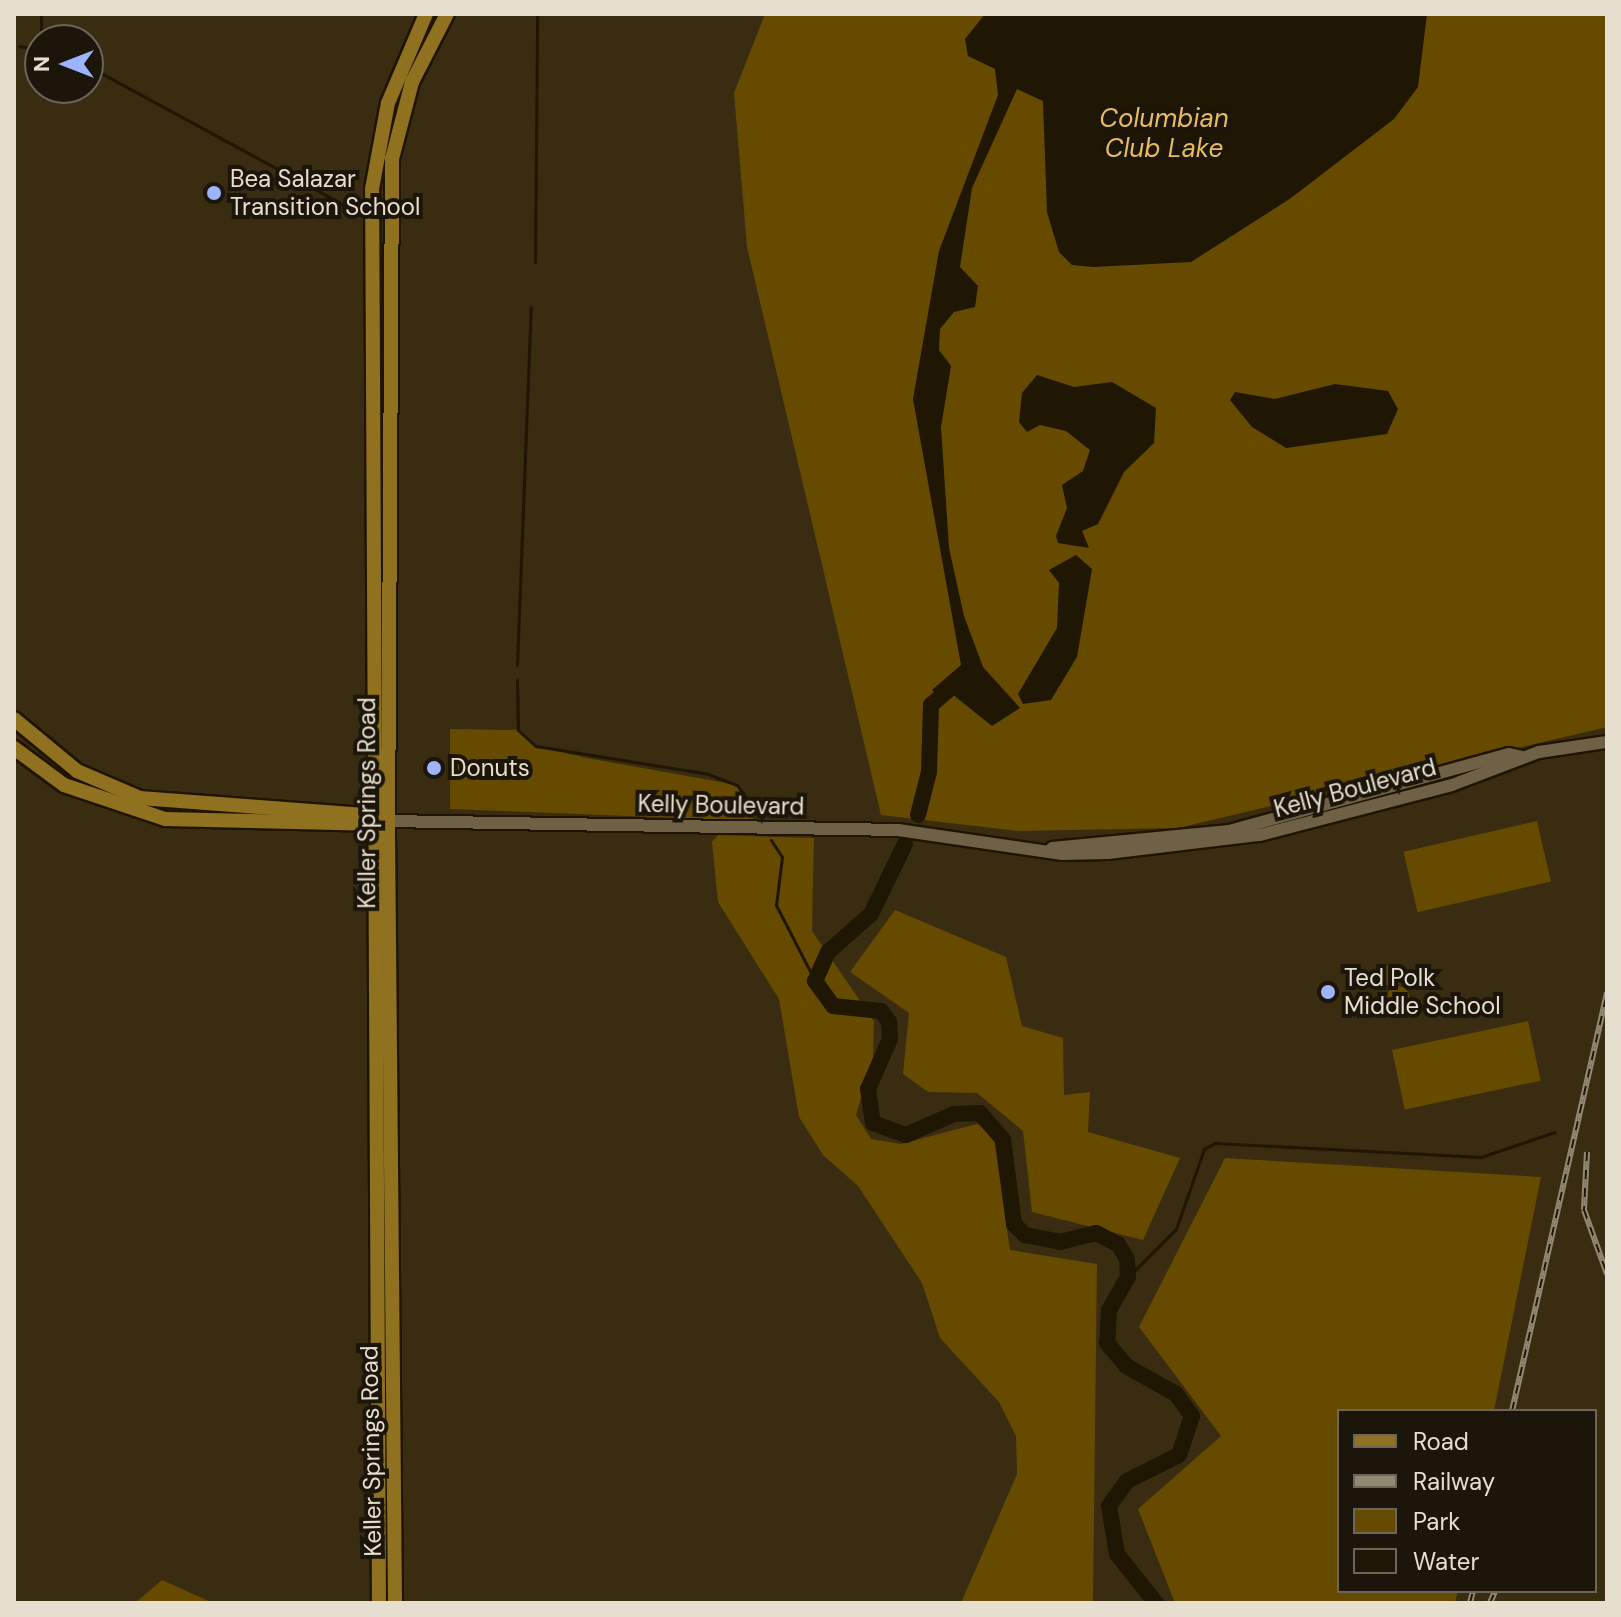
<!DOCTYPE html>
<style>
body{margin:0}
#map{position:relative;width:1621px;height:1617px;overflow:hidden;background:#392c11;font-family:"DM Sans",sans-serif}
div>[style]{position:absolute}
.green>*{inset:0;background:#654a00;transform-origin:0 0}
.round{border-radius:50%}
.water>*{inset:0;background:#1f1603}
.stream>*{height:3px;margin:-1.5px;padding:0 1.5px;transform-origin:1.5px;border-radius:1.5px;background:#1f1603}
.river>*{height:16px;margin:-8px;padding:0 8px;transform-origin:8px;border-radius:8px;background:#1f1603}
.roads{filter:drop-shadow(2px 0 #201400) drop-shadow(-2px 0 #201400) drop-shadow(0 2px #201400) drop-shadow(0 -2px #201400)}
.minor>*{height:12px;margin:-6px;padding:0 6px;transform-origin:6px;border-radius:6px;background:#6f6145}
.major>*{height:14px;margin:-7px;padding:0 7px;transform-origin:7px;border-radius:7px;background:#8f711f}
.rail>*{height:6px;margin-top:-3px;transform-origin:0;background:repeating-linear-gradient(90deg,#1b150a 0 9px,#938973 0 18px);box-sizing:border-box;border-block:2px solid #938973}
.dots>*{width:22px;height:22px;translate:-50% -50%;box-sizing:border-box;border:4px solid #1b150a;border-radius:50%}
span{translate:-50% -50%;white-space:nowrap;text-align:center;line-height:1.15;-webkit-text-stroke:8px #1b150a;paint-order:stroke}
.poi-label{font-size:24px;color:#e6dece}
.left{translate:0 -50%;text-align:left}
.street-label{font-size:24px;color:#e6dece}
.water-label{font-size:26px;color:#e9bc5f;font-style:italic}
.frame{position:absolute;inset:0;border:16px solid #e6dece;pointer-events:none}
.legend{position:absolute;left:1337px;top:1409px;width:260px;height:184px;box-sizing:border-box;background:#1b150a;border:2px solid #6c6558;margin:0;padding:10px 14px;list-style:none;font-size:24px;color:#e6dece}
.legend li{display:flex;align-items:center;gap:16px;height:40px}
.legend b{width:40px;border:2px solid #6c6558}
.north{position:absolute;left:24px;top:24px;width:80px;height:80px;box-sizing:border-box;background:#1b150a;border:2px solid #6c6558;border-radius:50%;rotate:270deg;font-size:22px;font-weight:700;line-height:32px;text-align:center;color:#e6dece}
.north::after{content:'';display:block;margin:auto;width:28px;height:36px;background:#9db4fd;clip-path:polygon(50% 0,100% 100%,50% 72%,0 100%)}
</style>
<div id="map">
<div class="green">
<div style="clip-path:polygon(765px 14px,1607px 14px,1607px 727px,1178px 828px,1019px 831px,881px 815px,747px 247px,734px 93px)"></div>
<div style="clip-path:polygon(450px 729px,518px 730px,536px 746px,587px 758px,737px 785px,754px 821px,450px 809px)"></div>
<div style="left:1537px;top:821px;width:62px;height:137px;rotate:77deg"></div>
<div style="clip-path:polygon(718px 835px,814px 838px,812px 931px,874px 1021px,873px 1058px,856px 1115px,871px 1139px,901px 1144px,977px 1124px,993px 1132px,1010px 1250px,1097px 1264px,1093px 1601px,961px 1603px,1017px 1474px,1016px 1436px,999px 1402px,940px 1338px,922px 1283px,858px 1186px,823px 1155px,799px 1117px,779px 999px,718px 902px,712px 842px)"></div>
<div style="clip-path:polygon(895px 910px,1006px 957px,1022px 1026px,1063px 1038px,1064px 1095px,1090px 1092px,1088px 1132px,1180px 1158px,1143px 1240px,1032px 1212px,1023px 1131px,977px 1093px,928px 1092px,903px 1074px,909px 1013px,850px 972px)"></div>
<div class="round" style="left:1381px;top:964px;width:22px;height:22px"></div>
<div class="round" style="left:1387px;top:986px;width:22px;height:22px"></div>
<div style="left:1528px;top:1021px;width:61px;height:139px;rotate:78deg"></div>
<div style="clip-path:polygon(1225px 1158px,1541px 1177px,1494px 1411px,1339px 1411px,1339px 1591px,1458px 1591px,1455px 1603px,1175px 1603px,1138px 1509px,1221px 1436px,1139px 1327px)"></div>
<div style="clip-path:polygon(162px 1580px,213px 1603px,135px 1603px)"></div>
</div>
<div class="water">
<div style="clip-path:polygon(985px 14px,1427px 14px,1418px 87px,1394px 119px,1291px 198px,1191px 262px,1093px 267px,1072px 265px,1059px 252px,1047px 212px,1043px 101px,1017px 89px,972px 188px,960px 267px,978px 286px,975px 307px,954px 312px,940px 329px,939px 350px,951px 366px,941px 427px,949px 548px,964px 616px,983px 667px,1020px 708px,992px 726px,952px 694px,942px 700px,932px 690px,961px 665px,913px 399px,939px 251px,998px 95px,995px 69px,968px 56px,965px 39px)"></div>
<div style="clip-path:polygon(1037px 375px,1074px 387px,1112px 382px,1156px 408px,1154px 443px,1124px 472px,1098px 524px,1082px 531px,1089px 548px,1058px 543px,1056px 536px,1067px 508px,1062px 485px,1083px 471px,1090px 450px,1066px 431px,1040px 425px,1027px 432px,1019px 422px,1022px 393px)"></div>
<div style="clip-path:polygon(1335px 384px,1388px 391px,1398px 409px,1387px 434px,1286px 448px,1252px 427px,1230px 400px,1235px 392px,1275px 399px)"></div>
<div style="clip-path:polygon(1076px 555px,1092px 569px,1077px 657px,1051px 700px,1023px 704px,1018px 694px,1057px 628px,1059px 583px,1049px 570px)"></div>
</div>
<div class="stream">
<div style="left:41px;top:40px;width:26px;rotate:-90deg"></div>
<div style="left:19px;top:46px;width:21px;rotate:8deg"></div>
<div style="left:88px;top:66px;width:311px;rotate:28.5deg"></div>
<div style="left:535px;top:262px;width:248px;rotate:-89.5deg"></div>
<div style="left:517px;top:665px;width:358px;rotate:-87.8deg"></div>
<div style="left:517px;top:680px;width:50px;rotate:88.9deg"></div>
<div style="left:518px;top:730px;width:24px;rotate:42deg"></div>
<div style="left:536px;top:746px;width:174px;rotate:9.2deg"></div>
<div style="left:708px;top:774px;width:31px;rotate:21deg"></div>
<div style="left:737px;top:785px;width:37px;rotate:55deg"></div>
<div style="left:771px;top:840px;width:20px;rotate:57deg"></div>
<div style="left:782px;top:857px;width:48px;rotate:97.1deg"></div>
<div style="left:776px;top:905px;width:85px;rotate:62.8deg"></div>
<div style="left:1128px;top:1277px;width:68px;rotate:-45deg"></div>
<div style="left:1176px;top:1229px;width:85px;rotate:-70.7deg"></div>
<div style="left:1204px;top:1149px;width:13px;rotate:-29deg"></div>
<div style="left:1215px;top:1143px;width:266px;rotate:3deg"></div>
<div style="left:1481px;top:1157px;width:78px;rotate:-18.7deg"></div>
</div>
<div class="river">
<div style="left:918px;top:815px;width:44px;rotate:-75.7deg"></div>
<div style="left:929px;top:772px;width:67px;rotate:-88.3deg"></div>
<div style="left:931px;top:705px;width:33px;rotate:-41deg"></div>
<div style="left:905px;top:844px;width:78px;rotate:115.9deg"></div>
<div style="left:871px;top:914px;width:57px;rotate:138.5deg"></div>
<div style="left:828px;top:952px;width:32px;rotate:114deg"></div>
<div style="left:815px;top:981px;width:31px;rotate:54deg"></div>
<div style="left:833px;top:1006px;width:48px;rotate:5.9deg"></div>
<div style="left:881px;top:1011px;width:14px;rotate:54deg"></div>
<div style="left:889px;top:1022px;width:17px;rotate:87deg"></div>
<div style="left:890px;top:1039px;width:55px;rotate:113.7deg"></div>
<div style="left:868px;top:1089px;width:34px;rotate:82deg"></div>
<div style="left:873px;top:1123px;width:35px;rotate:20deg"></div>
<div style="left:906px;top:1135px;width:52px;rotate:-23.6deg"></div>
<div style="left:954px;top:1114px;width:26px;rotate:-2deg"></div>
<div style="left:980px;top:1113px;width:35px;rotate:49deg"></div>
<div style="left:1003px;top:1139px;width:86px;rotate:82.6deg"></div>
<div style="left:1014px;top:1224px;width:16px;rotate:45deg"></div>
<div style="left:1025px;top:1235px;width:36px;rotate:11deg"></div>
<div style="left:1060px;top:1242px;width:37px;rotate:-14deg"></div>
<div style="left:1096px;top:1233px;width:25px;rotate:27deg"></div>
<div style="left:1118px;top:1244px;width:17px;rotate:59deg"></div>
<div style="left:1127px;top:1259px;width:18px;rotate:87deg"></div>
<div style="left:1128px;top:1277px;width:38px;rotate:120deg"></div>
<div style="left:1109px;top:1310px;width:33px;rotate:93deg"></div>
<div style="left:1107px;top:1343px;width:30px;rotate:50deg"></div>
<div style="left:1126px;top:1366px;width:57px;rotate:29.2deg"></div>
<div style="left:1176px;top:1394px;width:27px;rotate:54deg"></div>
<div style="left:1192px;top:1416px;width:41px;rotate:108.4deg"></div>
<div style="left:1179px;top:1455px;width:58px;rotate:153.4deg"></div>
<div style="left:1127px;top:1481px;width:31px;rotate:126deg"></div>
<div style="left:1109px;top:1506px;width:49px;rotate:80.5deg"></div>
<div style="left:1117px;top:1554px;width:63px;rotate:51.5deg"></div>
</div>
<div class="roads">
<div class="minor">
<div style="left:388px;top:821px;width:510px;rotate:1.01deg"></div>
<div style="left:898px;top:830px;width:166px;rotate:8.3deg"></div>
<div style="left:1062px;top:854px;width:46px;rotate:-1.2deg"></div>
<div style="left:1108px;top:853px;width:153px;rotate:-6.8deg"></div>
<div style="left:1260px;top:835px;width:198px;rotate:-14.6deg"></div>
<div style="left:1452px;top:785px;width:93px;rotate:-20.8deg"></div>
<div style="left:1539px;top:752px;width:69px;rotate:-8.4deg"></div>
<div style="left:1052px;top:848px;width:178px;rotate:-5.5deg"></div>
<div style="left:1229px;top:831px;width:290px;rotate:-15.4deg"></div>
<div style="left:1509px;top:754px;width:13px;rotate:13deg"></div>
</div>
<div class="major">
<div style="left:14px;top:719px;width:82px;rotate:39.5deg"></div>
<div style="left:77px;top:771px;width:69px;rotate:23.2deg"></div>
<div style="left:140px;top:798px;width:242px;rotate:4.3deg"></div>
<div style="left:14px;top:748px;width:62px;rotate:36.5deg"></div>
<div style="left:64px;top:785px;width:107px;rotate:18.6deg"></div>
<div style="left:165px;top:819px;width:215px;rotate:1.3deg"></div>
<div style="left:379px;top:1603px;width:1414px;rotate:-90.28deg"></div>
<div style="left:372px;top:189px;width:87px;rotate:-79.5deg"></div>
<div style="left:388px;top:103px;width:97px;rotate:-66.9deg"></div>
<div style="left:395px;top:1603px;width:766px;rotate:-90.52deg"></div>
<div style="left:388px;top:837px;width:678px;rotate:-89.66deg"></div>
<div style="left:392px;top:159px;width:80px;rotate:-75.4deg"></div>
<div style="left:412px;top:82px;width:76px;rotate:-62.8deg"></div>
</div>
</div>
<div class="rail">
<div style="left:1587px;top:1152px;width:58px;rotate:93deg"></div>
<div style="left:1584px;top:1210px;width:68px;rotate:70.2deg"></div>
<div style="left:1512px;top:1411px;width:429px;rotate:-77.2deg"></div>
<div style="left:1470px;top:1603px;width:12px;rotate:-76deg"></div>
<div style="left:1490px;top:1603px;width:13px;rotate:-67deg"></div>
</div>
<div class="dots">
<div style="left:214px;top:193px;background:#9db4fd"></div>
<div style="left:434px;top:768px;background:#9db4fd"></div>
<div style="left:1328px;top:992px;background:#9db4fd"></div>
</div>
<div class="poi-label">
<span class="left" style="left:230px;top:193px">Bea Salazar<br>Transition School</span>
<span class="left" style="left:450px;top:768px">Donuts</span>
<span class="left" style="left:1344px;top:992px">Ted Polk<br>Middle School</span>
</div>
<div class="street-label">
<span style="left:1355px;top:788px;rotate:-15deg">Kelly Boulevard</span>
<span style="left:367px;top:803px;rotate:-90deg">Keller Springs Road</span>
<span style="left:721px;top:805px;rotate:1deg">Kelly Boulevard</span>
<span style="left:371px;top:1451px;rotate:-91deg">Keller Springs Road</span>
</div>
<div class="water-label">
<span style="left:1164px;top:134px">Columbian<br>Club Lake</span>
</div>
<div class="frame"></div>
<ul class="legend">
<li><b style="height:10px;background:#8f711f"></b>Road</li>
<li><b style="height:10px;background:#938973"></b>Railway</li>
<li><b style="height:22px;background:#654a00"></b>Park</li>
<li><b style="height:22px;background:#1f1603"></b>Water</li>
</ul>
<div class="north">N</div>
</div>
